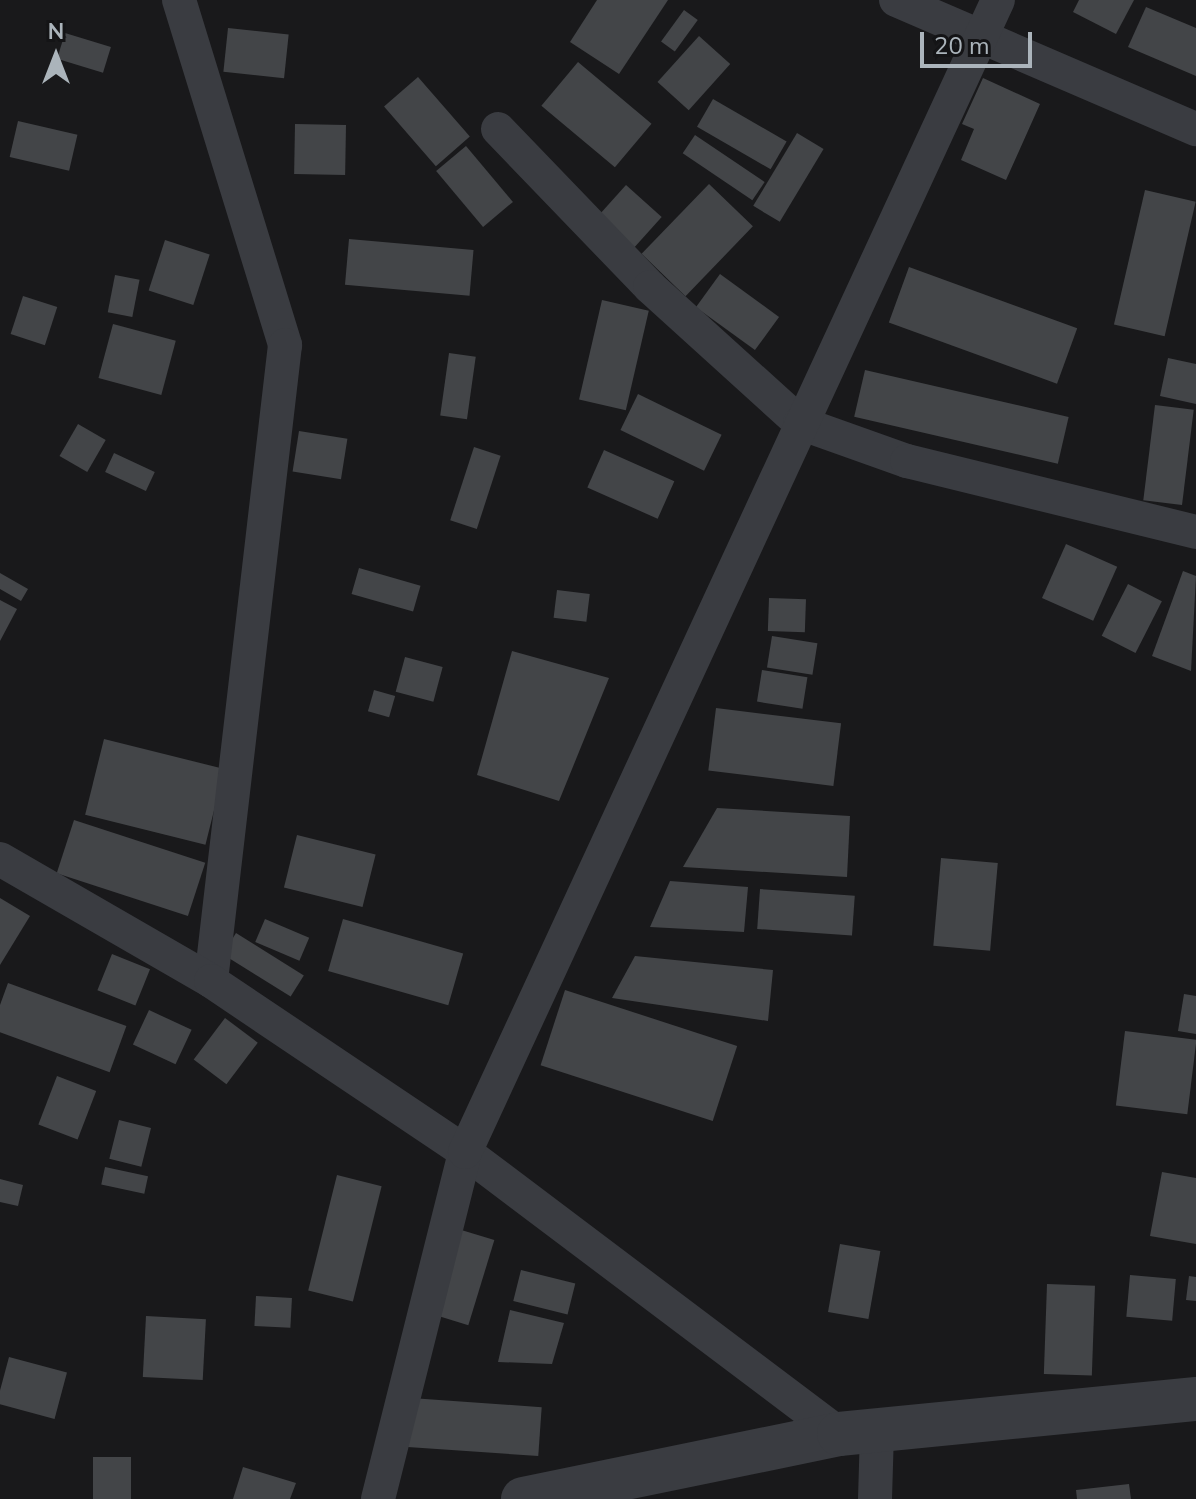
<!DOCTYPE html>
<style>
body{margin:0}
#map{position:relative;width:1196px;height:1499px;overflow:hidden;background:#19191b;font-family:"Nunito Sans",sans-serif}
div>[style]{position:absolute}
.building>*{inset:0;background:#434548;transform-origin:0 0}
.minor>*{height:34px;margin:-17px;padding:0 17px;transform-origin:17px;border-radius:17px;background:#3a3c41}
.tertiary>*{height:44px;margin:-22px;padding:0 22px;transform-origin:22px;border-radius:22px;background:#3a3c41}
span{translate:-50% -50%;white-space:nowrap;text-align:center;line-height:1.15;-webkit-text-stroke:7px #141416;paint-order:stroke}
.north{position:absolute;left:16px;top:16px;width:80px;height:80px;-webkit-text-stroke:6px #141416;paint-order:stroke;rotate:0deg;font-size:22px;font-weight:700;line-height:32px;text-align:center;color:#abb4bb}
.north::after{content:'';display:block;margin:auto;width:28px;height:36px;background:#abb4bb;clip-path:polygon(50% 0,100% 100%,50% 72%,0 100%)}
.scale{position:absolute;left:920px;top:32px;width:112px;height:36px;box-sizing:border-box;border:4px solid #abb4bb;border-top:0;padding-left:10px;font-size:24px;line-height:28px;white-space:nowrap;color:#abb4bb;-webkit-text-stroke:6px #141416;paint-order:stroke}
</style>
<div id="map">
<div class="building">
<div style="clip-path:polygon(597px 0,668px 0,619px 74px,570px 42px)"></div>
<div style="clip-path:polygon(1079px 0,1134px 0,1116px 34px,1073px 12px)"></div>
<div style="clip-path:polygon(1146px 7px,1196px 28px,1196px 76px,1128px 47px)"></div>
<div style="left:684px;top:10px;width:17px;height:39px;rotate:36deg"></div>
<div style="left:228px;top:28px;width:61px;height:44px;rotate:6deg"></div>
<div style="left:65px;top:33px;width:48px;height:27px;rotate:17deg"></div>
<div style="left:699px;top:36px;width:42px;height:62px;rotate:42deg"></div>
<div style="left:578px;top:62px;width:96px;height:57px;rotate:40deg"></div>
<div style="left:418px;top:77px;width:79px;height:45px;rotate:49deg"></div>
<div style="clip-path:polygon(983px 78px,1040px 104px,1006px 180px,961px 160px,974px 129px,962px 124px)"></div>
<div style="left:713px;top:99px;width:85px;height:32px;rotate:30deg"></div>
<div style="left:18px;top:121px;width:61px;height:37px;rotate:13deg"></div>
<div style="left:295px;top:124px;width:51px;height:50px;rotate:1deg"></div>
<div style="left:797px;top:133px;width:31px;height:85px;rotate:31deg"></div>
<div style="left:695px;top:135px;width:84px;height:22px;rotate:34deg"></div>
<div style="left:466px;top:146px;width:73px;height:39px;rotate:50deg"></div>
<div style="left:709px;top:184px;width:61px;height:97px;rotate:44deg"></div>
<div style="left:626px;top:185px;width:48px;height:48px;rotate:42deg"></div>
<div style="left:1145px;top:190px;width:52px;height:138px;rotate:13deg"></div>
<div style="left:349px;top:239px;width:125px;height:46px;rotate:5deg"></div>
<div style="left:165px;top:240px;width:47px;height:53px;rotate:18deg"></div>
<div style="left:909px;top:267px;width:179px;height:59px;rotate:20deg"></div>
<div style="left:720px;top:274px;width:73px;height:41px;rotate:36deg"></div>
<div style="left:115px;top:275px;width:25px;height:38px;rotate:11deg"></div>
<div style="left:23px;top:296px;width:36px;height:40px;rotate:18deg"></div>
<div style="left:602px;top:300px;width:48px;height:102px;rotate:13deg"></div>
<div style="left:113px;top:324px;width:65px;height:56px;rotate:15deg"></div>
<div style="left:449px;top:353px;width:27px;height:63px;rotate:8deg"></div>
<div style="clip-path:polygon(1168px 358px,1196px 364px,1196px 404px,1160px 396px)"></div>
<div style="left:865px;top:370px;width:209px;height:48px;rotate:13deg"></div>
<div style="left:638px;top:394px;width:93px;height:40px;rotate:26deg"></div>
<div style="left:1155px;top:405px;width:39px;height:96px;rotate:7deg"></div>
<div style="left:78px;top:424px;width:32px;height:37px;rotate:30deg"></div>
<div style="left:299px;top:431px;width:49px;height:41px;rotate:9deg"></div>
<div style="left:474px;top:447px;width:28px;height:77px;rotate:18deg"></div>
<div style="left:604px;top:450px;width:77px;height:41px;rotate:24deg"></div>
<div style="left:114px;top:453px;width:45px;height:21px;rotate:25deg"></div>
<div style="left:1066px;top:544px;width:56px;height:59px;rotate:24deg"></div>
<div style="left:359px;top:568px;width:64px;height:27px;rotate:16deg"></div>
<div style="clip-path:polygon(1183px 571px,1196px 576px,1191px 671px,1152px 656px)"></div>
<div style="clip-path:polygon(0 573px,28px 589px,21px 601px,0 589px)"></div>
<div style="left:1128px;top:584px;width:38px;height:58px;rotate:27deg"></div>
<div style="left:557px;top:590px;width:33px;height:28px;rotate:7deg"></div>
<div style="left:769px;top:598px;width:37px;height:33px;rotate:2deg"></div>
<div style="clip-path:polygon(0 600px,17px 609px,0 641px)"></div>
<div style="left:772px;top:636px;width:46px;height:32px;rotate:9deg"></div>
<div style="clip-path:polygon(512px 651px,609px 678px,559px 801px,477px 775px)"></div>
<div style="left:405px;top:657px;width:39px;height:36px;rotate:15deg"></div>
<div style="left:762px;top:670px;width:46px;height:32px;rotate:9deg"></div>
<div style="left:374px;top:690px;width:22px;height:22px;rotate:16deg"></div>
<div style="left:716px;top:708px;width:126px;height:63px;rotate:7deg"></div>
<div style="left:104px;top:739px;width:124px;height:78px;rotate:14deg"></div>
<div style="clip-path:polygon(717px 808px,850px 816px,847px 877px,683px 867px)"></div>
<div style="left:74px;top:820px;width:138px;height:56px;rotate:18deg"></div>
<div style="left:297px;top:835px;width:81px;height:54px;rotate:14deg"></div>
<div style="left:941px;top:858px;width:57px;height:88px;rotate:5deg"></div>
<div style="clip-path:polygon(670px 881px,748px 887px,744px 932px,650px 927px)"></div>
<div style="left:760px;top:889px;width:95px;height:40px;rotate:4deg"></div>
<div style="clip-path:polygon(0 898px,30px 916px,0 965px)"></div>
<div style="left:265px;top:919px;width:48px;height:25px;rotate:23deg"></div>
<div style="left:343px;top:919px;width:125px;height:54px;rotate:16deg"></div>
<div style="left:236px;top:933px;width:80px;height:25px;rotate:32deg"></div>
<div style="left:112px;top:954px;width:41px;height:39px;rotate:22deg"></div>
<div style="clip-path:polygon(635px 956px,773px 970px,768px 1021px,612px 998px)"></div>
<div style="left:8px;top:983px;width:126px;height:49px;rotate:20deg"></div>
<div style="left:565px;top:990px;width:181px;height:79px;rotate:18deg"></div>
<div style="clip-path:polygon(1184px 994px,1196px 996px,1196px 1034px,1178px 1031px)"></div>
<div style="left:149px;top:1010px;width:47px;height:38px;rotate:25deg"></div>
<div style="left:225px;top:1018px;width:41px;height:52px;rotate:37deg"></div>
<div style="left:1125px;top:1031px;width:72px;height:75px;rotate:7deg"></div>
<div style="left:57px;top:1076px;width:42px;height:52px;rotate:21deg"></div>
<div style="left:119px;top:1120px;width:33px;height:40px;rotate:14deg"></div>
<div style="left:105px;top:1167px;width:44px;height:18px;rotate:12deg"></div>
<div style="clip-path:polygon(1162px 1172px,1196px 1178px,1196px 1244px,1150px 1236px)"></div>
<div style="left:337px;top:1175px;width:46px;height:119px;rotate:14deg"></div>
<div style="clip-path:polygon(0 1179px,23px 1185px,18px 1206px,0 1202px)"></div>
<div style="left:458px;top:1229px;width:38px;height:89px;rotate:17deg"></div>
<div style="left:840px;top:1244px;width:41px;height:69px;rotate:10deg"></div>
<div style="left:521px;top:1270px;width:56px;height:32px;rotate:14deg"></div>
<div style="left:1130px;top:1275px;width:46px;height:42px;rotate:5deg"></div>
<div style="clip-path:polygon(1189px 1276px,1196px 1277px,1196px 1301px,1186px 1300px)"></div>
<div style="left:1047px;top:1284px;width:48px;height:90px;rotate:2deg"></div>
<div style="left:256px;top:1296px;width:36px;height:30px;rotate:3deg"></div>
<div style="clip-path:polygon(510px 1310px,564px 1323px,552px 1364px,498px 1362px)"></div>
<div style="left:146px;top:1316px;width:60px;height:61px;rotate:3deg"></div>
<div style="left:9px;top:1357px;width:60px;height:48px;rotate:15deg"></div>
<div style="left:411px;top:1398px;width:131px;height:49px;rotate:4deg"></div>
<div style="left:93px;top:1457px;width:38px;height:42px"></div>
<div style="clip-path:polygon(243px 1467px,296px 1483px,290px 1499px,233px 1499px)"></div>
<div style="clip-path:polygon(1129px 1484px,1131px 1499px,1077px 1499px,1076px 1490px)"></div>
</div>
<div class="minor">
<div style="left:179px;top:0;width:361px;rotate:72.9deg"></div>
<div style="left:285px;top:345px;width:640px;rotate:96.64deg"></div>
<div style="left:896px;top:0;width:327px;rotate:23.3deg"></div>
<div style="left:498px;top:129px;width:219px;rotate:46.1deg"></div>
<div style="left:650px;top:287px;width:202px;rotate:42.2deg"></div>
<div style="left:800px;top:423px;width:114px;rotate:19.6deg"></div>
<div style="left:907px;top:461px;width:298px;rotate:13.8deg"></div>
<div style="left:0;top:859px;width:244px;rotate:30deg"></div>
<div style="left:211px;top:981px;width:306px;rotate:33.9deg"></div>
<div style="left:465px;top:1152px;width:468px;rotate:37deg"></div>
<div style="left:378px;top:1499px;width:358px;rotate:-75.9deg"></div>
<div style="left:465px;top:1152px;width:1269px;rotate:-65.17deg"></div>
<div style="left:875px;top:1499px;width:69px;rotate:-88.3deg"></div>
</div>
<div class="tertiary">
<div style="left:523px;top:1499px;width:323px;rotate:-11.6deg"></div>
<div style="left:839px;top:1434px;width:359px;rotate:-5.6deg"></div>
</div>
<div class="north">N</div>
<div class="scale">20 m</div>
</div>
